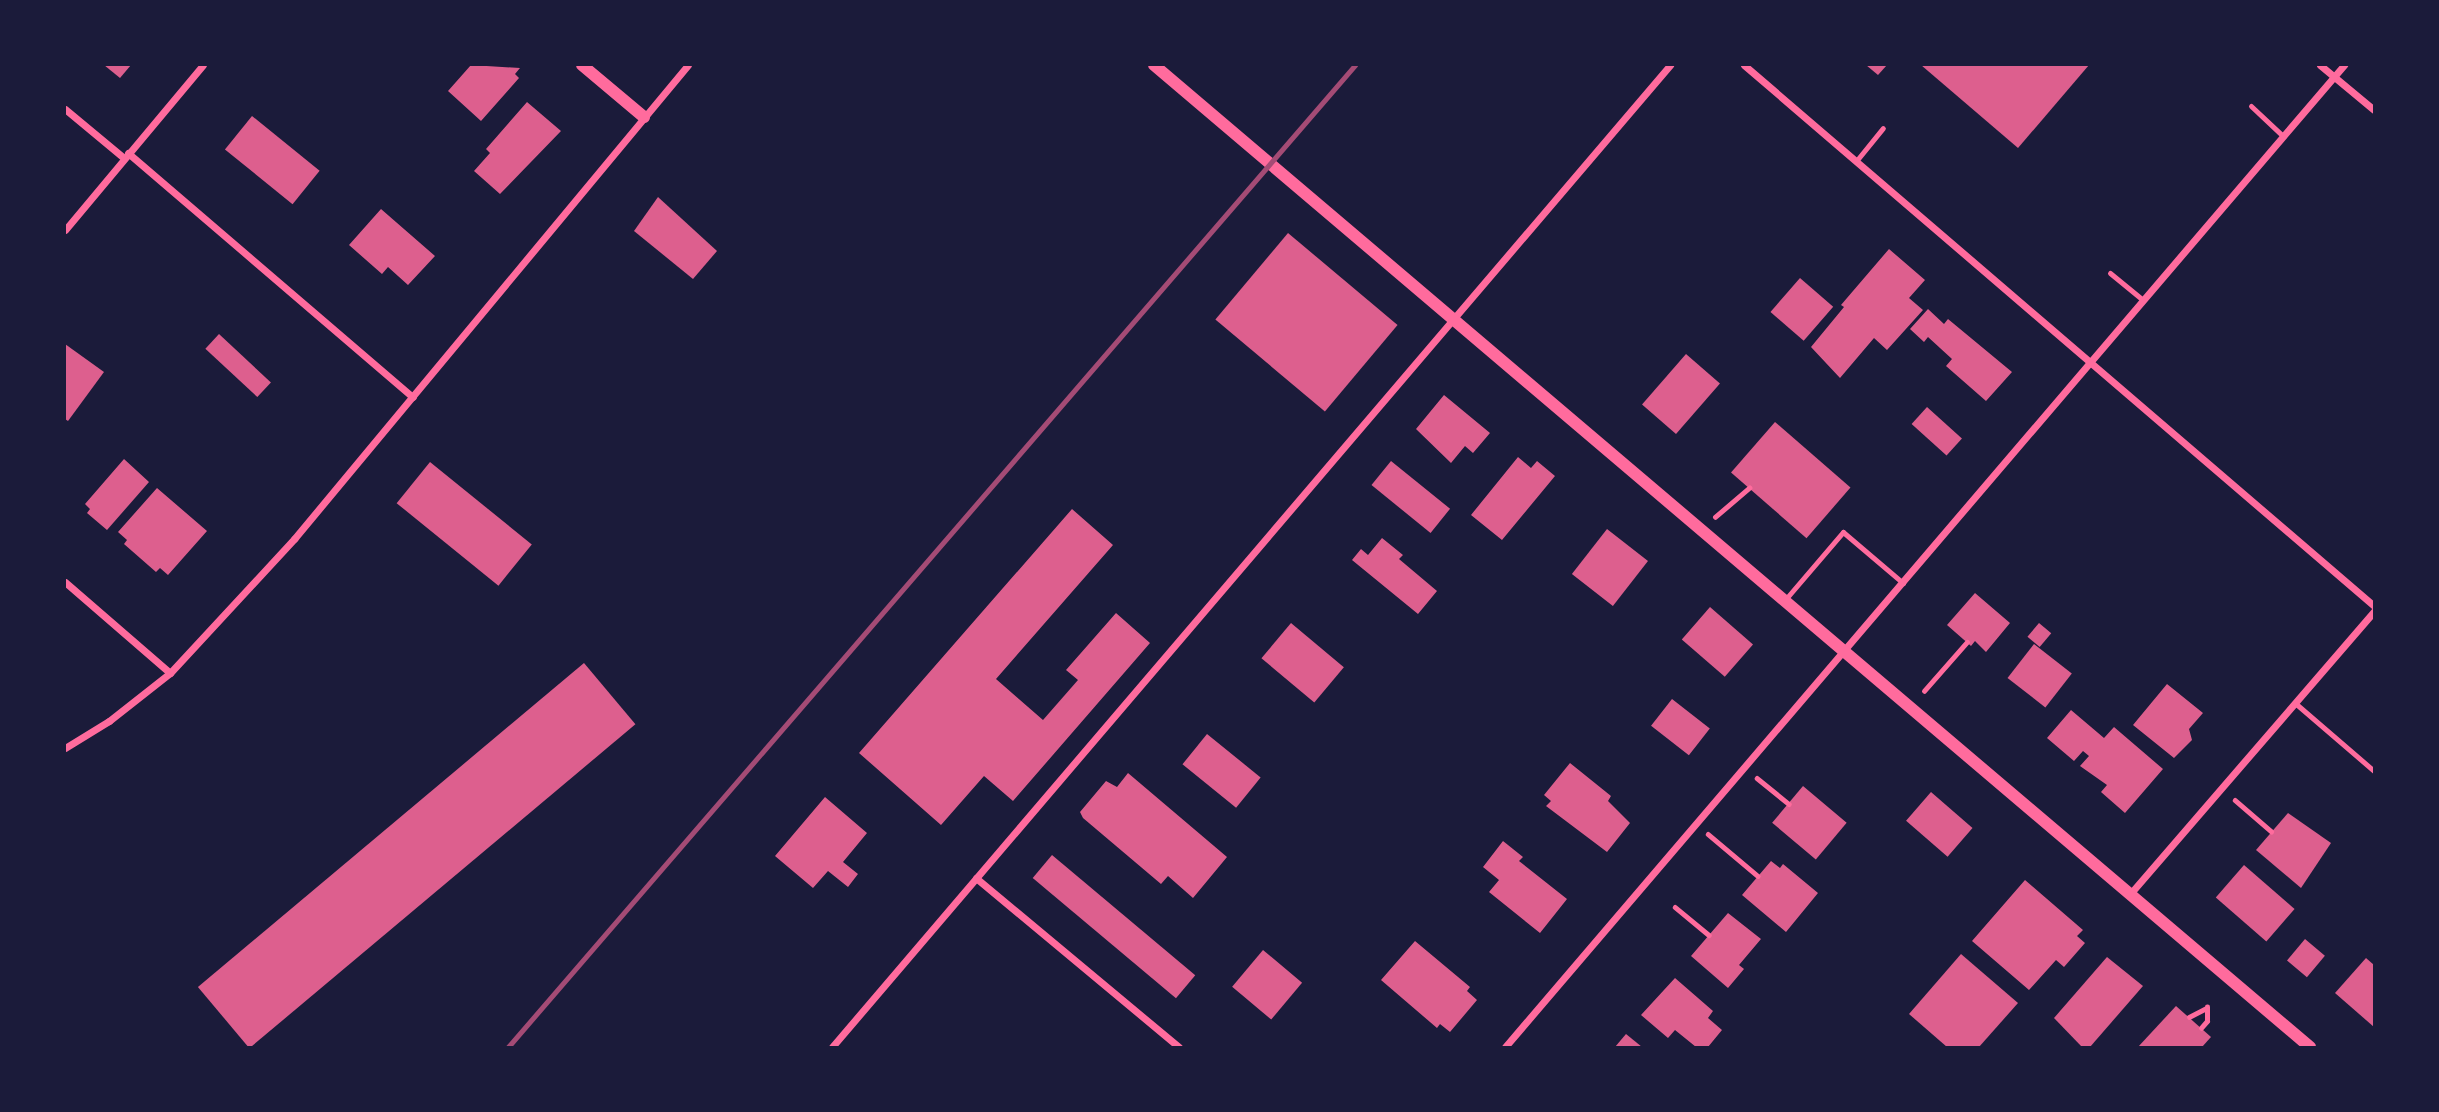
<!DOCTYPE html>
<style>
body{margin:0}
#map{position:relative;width:2439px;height:1112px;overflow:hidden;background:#1b1b3a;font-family:Manrope,sans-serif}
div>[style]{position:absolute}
.building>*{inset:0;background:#dd5f8e;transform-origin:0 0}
.path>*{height:4.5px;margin:-2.25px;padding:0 2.25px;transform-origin:2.25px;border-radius:2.25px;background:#ff6b9d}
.service>*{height:5px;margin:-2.5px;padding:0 2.5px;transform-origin:2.5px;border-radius:2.5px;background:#ff6b9d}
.minor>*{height:7px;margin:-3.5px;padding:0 3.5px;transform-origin:3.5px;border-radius:3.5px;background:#ff6b9d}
.tertiary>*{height:12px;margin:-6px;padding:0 6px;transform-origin:6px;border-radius:6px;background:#ff6b9d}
.rail>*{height:5px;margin:-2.5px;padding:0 2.5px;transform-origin:2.5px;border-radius:2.5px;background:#a44b75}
span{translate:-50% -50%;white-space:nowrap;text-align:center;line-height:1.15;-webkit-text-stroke:7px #1b1b3a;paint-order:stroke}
.frame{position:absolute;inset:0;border:66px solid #1b1b3a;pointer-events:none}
</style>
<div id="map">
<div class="building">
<div style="clip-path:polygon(104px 65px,131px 65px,120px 78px)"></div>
<div style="clip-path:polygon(471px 65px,520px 68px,515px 74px,519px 78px,481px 121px,448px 91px)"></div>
<div style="clip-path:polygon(1866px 65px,1887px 65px,1878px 75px)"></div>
<div style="clip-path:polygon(1921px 65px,2089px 65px,2018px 148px)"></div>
<div style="clip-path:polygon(527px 102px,561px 131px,500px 194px,474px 171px,490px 153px,486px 149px)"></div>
<div style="left:252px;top:116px;width:87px;height:43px;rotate:39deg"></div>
<div style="clip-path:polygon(658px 197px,717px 251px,693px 279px,634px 231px)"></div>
<div style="clip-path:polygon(381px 209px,435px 256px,408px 285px,388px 267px,382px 274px,349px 245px)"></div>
<div style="left:1288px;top:233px;width:143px;height:113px;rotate:40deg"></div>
<div style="clip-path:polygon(1889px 249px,1925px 280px,1909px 298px,1923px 310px,1887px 350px,1874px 338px,1840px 378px,1811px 347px,1844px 307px,1841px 305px)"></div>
<div style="left:1800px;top:278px;width:44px;height:45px;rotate:41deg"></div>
<div style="clip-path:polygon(1928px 309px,1944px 324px,1948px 319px,2012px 372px,1986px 401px,1946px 366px,1952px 359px,1928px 337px,1924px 342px,1910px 329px)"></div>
<div style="left:219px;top:334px;width:71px;height:20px;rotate:43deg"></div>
<div style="clip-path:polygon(65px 344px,104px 372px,68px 421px,65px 419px)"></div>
<div style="left:1686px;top:354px;width:45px;height:67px;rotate:41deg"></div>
<div style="clip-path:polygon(1444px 395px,1490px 433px,1473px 453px,1465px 446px,1451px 463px,1416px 429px)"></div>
<div style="left:1927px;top:407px;width:47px;height:23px;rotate:42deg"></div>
<div style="left:1775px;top:422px;width:100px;height:67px;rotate:41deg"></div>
<div style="clip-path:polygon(1518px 457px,1531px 468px,1537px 461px,1555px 476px,1502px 540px,1471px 515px)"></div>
<div style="clip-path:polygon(124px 459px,149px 482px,107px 530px,87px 513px,90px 509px,85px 504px)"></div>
<div style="left:1391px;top:461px;width:76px;height:31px;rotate:39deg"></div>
<div style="left:430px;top:462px;width:131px;height:53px;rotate:39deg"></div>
<div style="clip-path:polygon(157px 488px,207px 531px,168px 575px,160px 568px,156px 572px,124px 544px,127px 540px,118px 532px)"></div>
<div style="clip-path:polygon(1072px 509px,1113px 545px,996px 679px,1043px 720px,1078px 680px,1066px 670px,1116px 613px,1150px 643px,1013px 801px,984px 776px,941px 825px,859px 753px)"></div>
<div style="left:1607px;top:529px;width:52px;height:57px;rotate:38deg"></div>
<div style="clip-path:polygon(1382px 538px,1403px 555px,1399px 559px,1437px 591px,1418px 614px,1352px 560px,1361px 549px,1368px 555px)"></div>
<div style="clip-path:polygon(1975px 593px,2010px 623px,1986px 652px,1975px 641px,1971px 646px,1947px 625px)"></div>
<div style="left:1710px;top:607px;width:57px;height:43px;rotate:41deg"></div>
<div style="left:1291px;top:623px;width:69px;height:46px;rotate:40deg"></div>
<div style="left:2039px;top:623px;width:16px;height:18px;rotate:40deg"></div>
<div style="left:2034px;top:644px;width:48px;height:43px;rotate:38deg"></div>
<div style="left:584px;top:663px;width:80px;height:504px;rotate:50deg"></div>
<div style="clip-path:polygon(2167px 684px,2203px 713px,2189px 729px,2192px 740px,2174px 758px,2133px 725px)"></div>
<div style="left:1672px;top:699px;width:48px;height:34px;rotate:38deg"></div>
<div style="clip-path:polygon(2071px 710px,2104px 738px,2114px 727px,2163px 769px,2125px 813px,2101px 792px,2107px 785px,2080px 766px,2089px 756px,2083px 751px,2074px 761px,2047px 738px)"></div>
<div style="left:1207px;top:734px;width:69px;height:39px;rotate:39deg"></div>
<div style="clip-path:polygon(1570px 763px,1611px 796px,1608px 801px,1630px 823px,1607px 852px,1546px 806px,1551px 801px,1544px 795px)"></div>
<div style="clip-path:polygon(1128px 773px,1227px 857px,1193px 898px,1168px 876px,1161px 884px,1083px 818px,1080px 812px,1106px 781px,1117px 787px)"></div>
<div style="left:1803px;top:786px;width:57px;height:48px;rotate:40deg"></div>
<div style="left:1931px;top:792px;width:55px;height:38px;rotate:41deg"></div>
<div style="clip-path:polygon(825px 797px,867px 833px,843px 862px,858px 874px,848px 887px,828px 871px,813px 888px,775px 856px)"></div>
<div style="clip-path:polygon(2288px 813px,2331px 843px,2301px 888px,2256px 850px)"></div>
<div style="clip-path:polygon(1503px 841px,1523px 857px,1519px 861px,1567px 899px,1540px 933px,1489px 892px,1499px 880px,1483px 867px)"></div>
<div style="left:1052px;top:855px;width:187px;height:30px;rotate:40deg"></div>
<div style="clip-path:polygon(1771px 861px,1780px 868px,1783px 864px,1818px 893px,1786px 932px,1742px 895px)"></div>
<div style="left:2244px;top:865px;width:67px;height:43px;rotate:41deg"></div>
<div style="clip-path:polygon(2025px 880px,2083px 930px,2077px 936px,2085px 943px,2064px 967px,2056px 960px,2029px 990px,1972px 941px)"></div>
<div style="clip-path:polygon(1728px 913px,1761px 939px,1739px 965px,1744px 969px,1728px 988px,1691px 956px)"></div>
<div style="left:2305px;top:939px;width:26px;height:28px;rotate:40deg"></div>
<div style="clip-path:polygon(1415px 941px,1470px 987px,1467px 991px,1477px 1000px,1450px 1032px,1440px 1024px,1437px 1028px,1381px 980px)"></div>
<div style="left:1263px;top:950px;width:51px;height:48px;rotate:40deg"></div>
<div style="clip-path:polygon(1961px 954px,2018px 1003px,1979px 1047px,1947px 1047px,1909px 1014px)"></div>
<div style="clip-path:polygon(2107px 957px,2143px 986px,2090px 1047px,2082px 1047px,2054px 1018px)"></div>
<div style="clip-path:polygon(2366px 958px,2374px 965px,2374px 1027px,2335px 993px)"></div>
<div style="clip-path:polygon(1675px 978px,1713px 1011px,1708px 1018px,1722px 1030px,1708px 1047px,1696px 1047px,1675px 1030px,1668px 1038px,1641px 1015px)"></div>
<div style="clip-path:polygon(2176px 1006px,2211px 1037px,2202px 1047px,2138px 1047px)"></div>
<div style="clip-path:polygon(1626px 1034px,1642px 1047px,1615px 1047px)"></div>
</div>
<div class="path">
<div style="left:1715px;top:517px;width:45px;rotate:-40.5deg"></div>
<div style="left:1924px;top:691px;width:65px;rotate:-48.7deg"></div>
<div style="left:1757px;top:778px;width:41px;rotate:39.1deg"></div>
<div style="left:2235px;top:800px;width:48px;rotate:40.7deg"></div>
<div style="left:1708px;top:834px;width:65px;rotate:40deg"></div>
<div style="left:1675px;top:907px;width:44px;rotate:39.5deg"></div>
<div style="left:2189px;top:1017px;width:18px;rotate:-27deg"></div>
<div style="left:2201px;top:1028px;width:9px;rotate:-49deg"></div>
<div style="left:2207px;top:1021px;width:14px;rotate:-90deg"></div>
</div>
<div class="service">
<div style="left:2251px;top:106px;width:44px;rotate:43.2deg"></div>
<div style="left:1857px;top:160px;width:41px;rotate:-50.9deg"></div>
<div style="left:2110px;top:273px;width:43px;rotate:39.3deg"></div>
<div style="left:1784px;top:601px;width:91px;rotate:-49.5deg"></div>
<div style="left:1843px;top:532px;width:79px;rotate:40.4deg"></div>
<div style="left:2295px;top:703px;width:104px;rotate:40.7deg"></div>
</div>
<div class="minor">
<div style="left:1744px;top:65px;width:830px;rotate:40.65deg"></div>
<div style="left:2320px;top:65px;width:70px;rotate:39.8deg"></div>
<div style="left:65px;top:109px;width:77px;rotate:39.7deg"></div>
<div style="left:128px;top:153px;width:375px;rotate:40.6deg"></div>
<div style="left:65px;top:230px;width:215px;rotate:-50.1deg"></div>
<div style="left:65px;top:582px;width:139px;rotate:40.9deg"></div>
<div style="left:65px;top:748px;width:52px;rotate:-31.5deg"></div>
<div style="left:109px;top:721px;width:78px;rotate:-38.2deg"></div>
<div style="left:170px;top:673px;width:183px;rotate:-47.2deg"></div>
<div style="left:294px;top:539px;width:616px;rotate:-50.27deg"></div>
<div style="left:976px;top:878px;width:264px;rotate:39.8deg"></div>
<div style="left:2130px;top:894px;width:374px;rotate:-49.2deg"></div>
<div style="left:832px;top:1047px;width:1291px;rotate:-49.52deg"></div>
<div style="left:1505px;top:1047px;width:1292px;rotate:-49.49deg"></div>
</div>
<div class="tertiary">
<div style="left:582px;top:65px;width:81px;rotate:40deg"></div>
<div style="left:1154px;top:65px;width:1517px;rotate:40.35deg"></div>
</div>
<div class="rail">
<div style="left:508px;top:1047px;width:1297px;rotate:-49.22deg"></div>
</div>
<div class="frame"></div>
</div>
